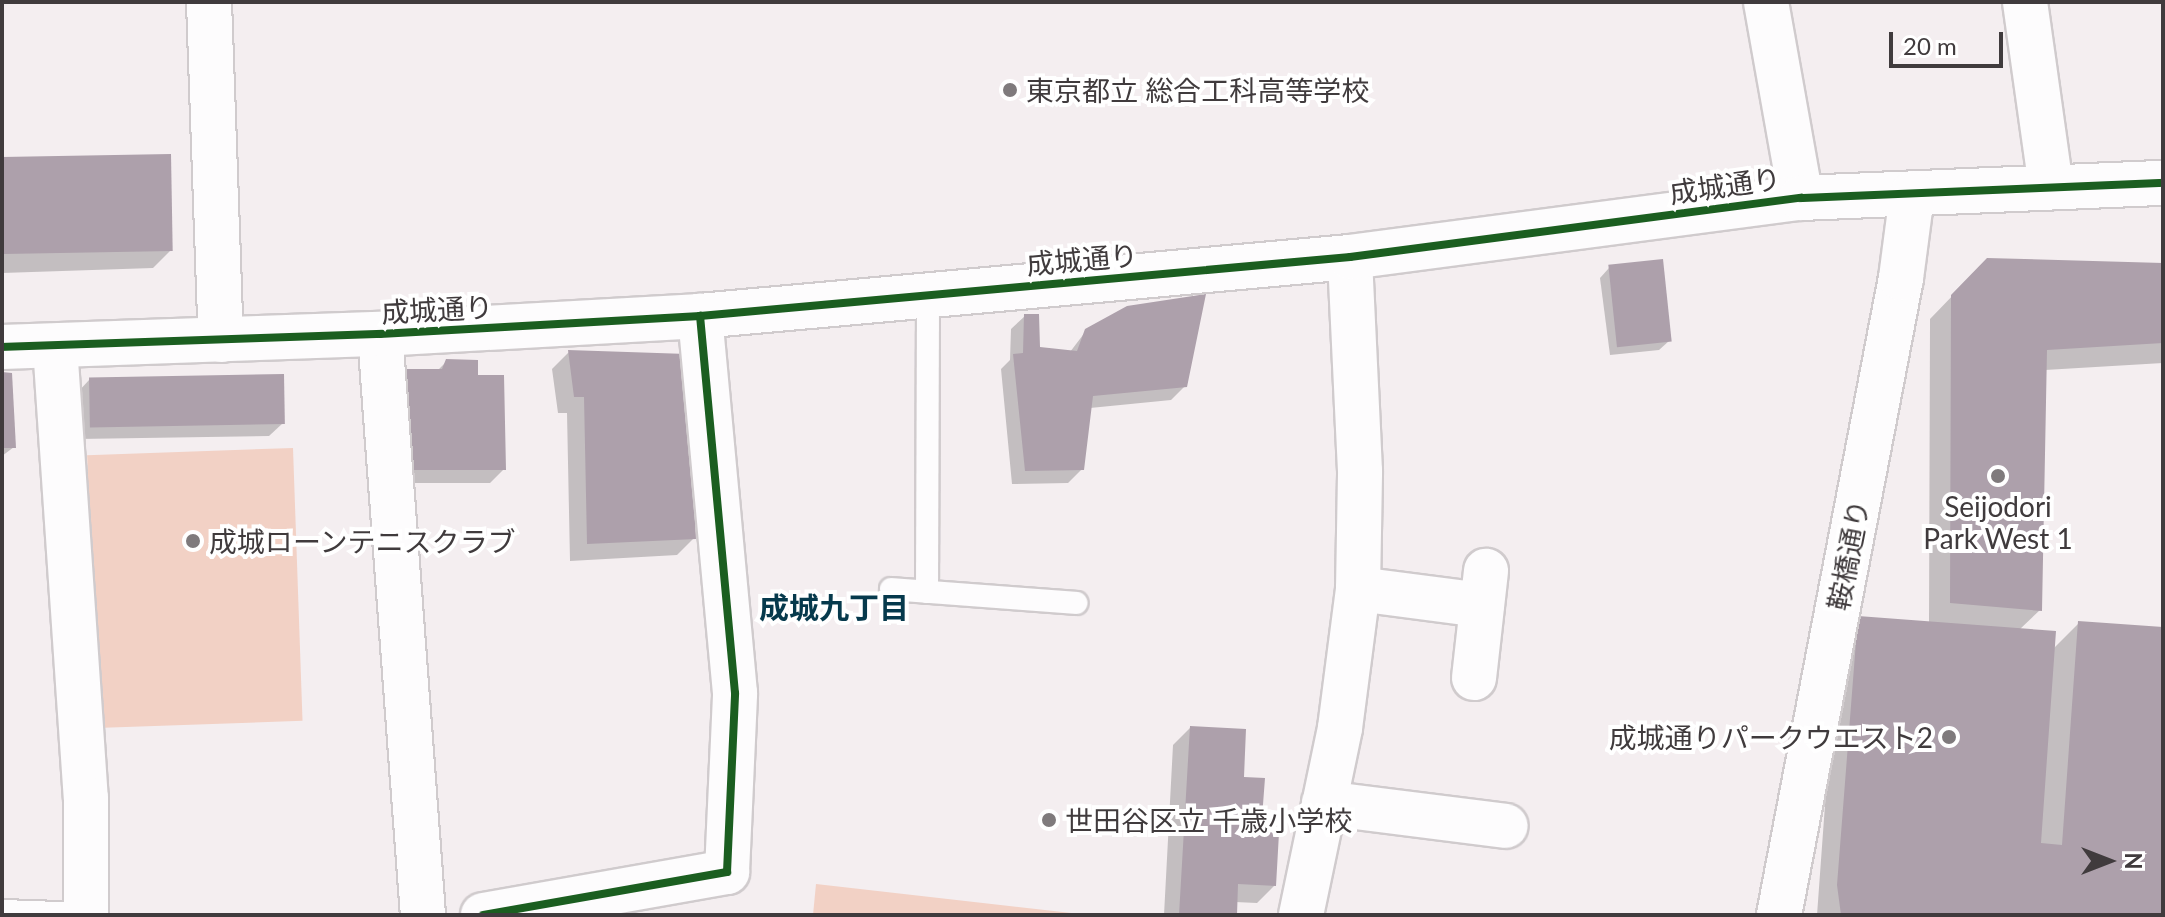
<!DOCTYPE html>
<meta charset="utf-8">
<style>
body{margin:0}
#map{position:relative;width:2165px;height:917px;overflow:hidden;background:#f4eef0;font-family:Lato,"Noto Sans JP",sans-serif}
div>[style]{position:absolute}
.green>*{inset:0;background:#f2d1c5;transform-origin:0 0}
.shadow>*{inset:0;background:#0003}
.building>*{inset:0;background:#ada0ab;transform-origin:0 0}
.roads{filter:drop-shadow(2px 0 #d0cbcd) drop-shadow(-2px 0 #d0cbcd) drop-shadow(0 2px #d0cbcd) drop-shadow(0 -2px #d0cbcd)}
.service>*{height:22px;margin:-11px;padding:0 11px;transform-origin:11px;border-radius:11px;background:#fdfcfd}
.minor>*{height:44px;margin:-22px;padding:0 22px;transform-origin:22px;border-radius:22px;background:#fdfcfd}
.tertiary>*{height:44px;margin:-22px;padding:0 22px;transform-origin:22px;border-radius:22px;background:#fdfcfd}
.cycleway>*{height:8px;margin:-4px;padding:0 4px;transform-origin:4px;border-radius:4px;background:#1b5e20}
.dots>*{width:22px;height:22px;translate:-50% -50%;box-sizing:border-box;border:4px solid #fff;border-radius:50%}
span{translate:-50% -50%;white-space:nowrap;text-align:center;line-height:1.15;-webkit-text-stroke:8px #fff;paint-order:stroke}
.poi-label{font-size:28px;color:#403b3d}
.left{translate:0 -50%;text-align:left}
.right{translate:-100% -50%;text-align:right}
.street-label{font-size:28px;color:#403b3d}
.neighbourhood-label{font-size:30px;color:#06394c;font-weight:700}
.frame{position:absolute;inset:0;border:4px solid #403b3d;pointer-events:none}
.north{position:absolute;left:2069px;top:821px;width:80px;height:80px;-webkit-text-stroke:6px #fff;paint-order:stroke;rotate:90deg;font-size:22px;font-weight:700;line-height:32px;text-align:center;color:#403b3d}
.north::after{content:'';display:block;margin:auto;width:28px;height:36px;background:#403b3d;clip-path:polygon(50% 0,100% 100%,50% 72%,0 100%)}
.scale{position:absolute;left:1889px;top:32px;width:114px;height:36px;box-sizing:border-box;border:4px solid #403b3d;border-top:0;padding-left:10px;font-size:24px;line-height:28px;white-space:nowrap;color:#403b3d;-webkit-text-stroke:6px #fff;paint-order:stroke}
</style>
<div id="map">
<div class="green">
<div style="left:293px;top:448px;width:273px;height:206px;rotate:88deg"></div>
<div style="clip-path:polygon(816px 884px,1089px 915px,813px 915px)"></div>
</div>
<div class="shadow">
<div style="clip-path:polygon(2px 158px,170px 251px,153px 268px,2px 273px)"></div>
<div style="clip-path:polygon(1987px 260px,2163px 265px,2163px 363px,2045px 370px,2040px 610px,2019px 630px,2053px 649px,2079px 623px,2163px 629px,2163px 915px,1817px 915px,1837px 640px,1859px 618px,1929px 624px,1930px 319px)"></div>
<div style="clip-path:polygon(1609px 268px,1669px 341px,1659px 350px,1610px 355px,1600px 278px)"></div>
<div style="clip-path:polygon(1025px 316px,1038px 349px,1070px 352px,1086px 331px,1185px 386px,1171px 400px,1090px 408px,1082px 469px,1068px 483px,1012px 484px,1001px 369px,1010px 360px,1011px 329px)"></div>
<div style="clip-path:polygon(569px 352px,694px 538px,677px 555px,570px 561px,567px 413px,558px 413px,552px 369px)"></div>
<div style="clip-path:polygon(447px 361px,504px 469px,490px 483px,393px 483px,394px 384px,408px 371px,437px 371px)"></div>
<div style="clip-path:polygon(2px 374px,14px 447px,2px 456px)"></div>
<div style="clip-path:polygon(90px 379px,283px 423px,269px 436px,78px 439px,77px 393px)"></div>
<div style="clip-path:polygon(1190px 728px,1242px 778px,1274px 886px,1257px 903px,1235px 902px,1235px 915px,1164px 915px,1173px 745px)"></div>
</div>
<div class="building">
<div style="left:171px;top:154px;width:97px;height:169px;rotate:89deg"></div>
<div style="clip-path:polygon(1987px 258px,2163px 263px,2163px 343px,2047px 350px,2042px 611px,1950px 603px,1951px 295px)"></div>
<div style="left:1663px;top:259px;width:83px;height:55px;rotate:84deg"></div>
<div style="clip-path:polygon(1206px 294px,1187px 387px,1093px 396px,1084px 470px,1025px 471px,1013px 354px,1023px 353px,1024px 314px,1039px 314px,1040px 347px,1077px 351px,1085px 329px,1127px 306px)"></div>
<div style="clip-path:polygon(568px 350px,687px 354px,696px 539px,587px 544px,584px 397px,574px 397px)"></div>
<div style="clip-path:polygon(446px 359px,478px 360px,478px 375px,504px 375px,506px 470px,406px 470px,407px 369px,442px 369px)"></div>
<div style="clip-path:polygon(2px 372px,12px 373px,16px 448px,2px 448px)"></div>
<div style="left:284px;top:374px;width:50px;height:195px;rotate:89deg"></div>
<div style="clip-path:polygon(1858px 616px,2056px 631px,2041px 843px,2062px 845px,2078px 621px,2163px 627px,2163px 915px,1841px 915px,1837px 885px)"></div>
<div style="clip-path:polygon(1190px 726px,1246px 729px,1244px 777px,1265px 778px,1261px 831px,1279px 833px,1276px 886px,1238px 884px,1237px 915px,1179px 915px)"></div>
</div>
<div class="roads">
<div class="service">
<div style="left:891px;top:589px;width:186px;rotate:4.3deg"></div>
<div style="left:927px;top:592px;width:297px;rotate:-89.8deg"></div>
<div style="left:2px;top:911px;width:84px;rotate:2deg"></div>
</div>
<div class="minor">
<div style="left:209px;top:2px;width:338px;rotate:88deg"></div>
<div style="left:1766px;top:2px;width:199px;rotate:79.9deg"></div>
<div style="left:2025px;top:2px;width:187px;rotate:82deg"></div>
<div style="left:380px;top:334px;width:583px;rotate:85.77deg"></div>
<div style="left:55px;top:346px;width:453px;rotate:86.1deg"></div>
<div style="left:86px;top:798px;width:117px;rotate:90deg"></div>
<div style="left:1358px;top:589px;width:125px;rotate:7.4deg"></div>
<div style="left:1474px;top:678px;width:108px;rotate:-83.6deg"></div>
<div style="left:1324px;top:803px;width:183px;rotate:7.2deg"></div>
<div style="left:483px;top:915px;width:248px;rotate:-10deg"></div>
<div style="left:727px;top:872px;width:179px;rotate:-87.4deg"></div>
<div style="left:735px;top:693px;width:379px;rotate:-95.3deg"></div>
<div style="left:1301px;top:915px;width:191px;rotate:-78.2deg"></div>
<div style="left:1340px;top:728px;width:140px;rotate:-82.6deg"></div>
<div style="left:1358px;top:589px;width:118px;rotate:-89deg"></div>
<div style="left:1360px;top:471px;width:214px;rotate:-92.7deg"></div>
</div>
<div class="tertiary">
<div style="left:2px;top:347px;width:378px;rotate:-2deg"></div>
<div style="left:380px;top:334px;width:321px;rotate:-3.2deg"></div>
<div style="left:700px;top:316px;width:653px;rotate:-5.19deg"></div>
<div style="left:1350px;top:257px;width:455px;rotate:-7.5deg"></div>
<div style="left:1801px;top:198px;width:362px;rotate:-2.4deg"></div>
<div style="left:1779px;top:915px;width:649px;rotate:-79.16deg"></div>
<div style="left:1901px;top:278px;width:85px;rotate:-82.5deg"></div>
</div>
</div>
<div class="cycleway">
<div style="left:2px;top:347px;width:378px;rotate:-2deg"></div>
<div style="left:380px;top:334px;width:321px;rotate:-3.2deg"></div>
<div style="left:700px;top:316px;width:653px;rotate:-5.19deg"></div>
<div style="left:1350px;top:257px;width:455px;rotate:-7.5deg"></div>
<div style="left:1801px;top:198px;width:362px;rotate:-2.4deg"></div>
<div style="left:483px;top:915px;width:248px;rotate:-10deg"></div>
<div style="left:727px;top:872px;width:179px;rotate:-87.4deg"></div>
<div style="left:735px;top:693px;width:379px;rotate:-95.3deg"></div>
</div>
<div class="dots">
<div style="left:1010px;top:90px;background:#7f7a7c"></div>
<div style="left:1998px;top:476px;background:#7f7a7c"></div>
<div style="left:193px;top:541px;background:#7f7a7c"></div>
<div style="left:1949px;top:737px;background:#7f7a7c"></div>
<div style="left:1049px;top:820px;background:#7f7a7c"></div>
</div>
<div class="poi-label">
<span class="left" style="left:1026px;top:90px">東京都立 総合工科高等学校</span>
<span style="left:1998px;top:522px">Seijodori<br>Park West 1</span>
<span class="left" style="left:209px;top:541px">成城ローンテニスクラブ</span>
<span class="right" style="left:1933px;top:737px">成城通りパークウエスト2</span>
<span class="left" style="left:1065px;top:820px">世田谷区立 千歳小学校</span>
</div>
<div class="street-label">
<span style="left:1725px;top:185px;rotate:-8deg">成城通り</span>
<span style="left:1082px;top:259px;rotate:-5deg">成城通り</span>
<span style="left:437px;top:309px;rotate:-3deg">成城通り</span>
<span style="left:1848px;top:555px;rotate:-79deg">鞍橋通り</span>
</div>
<div class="neighbourhood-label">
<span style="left:834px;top:607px">成城九丁目</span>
</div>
<div class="frame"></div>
<div class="north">N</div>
<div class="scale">20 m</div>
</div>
